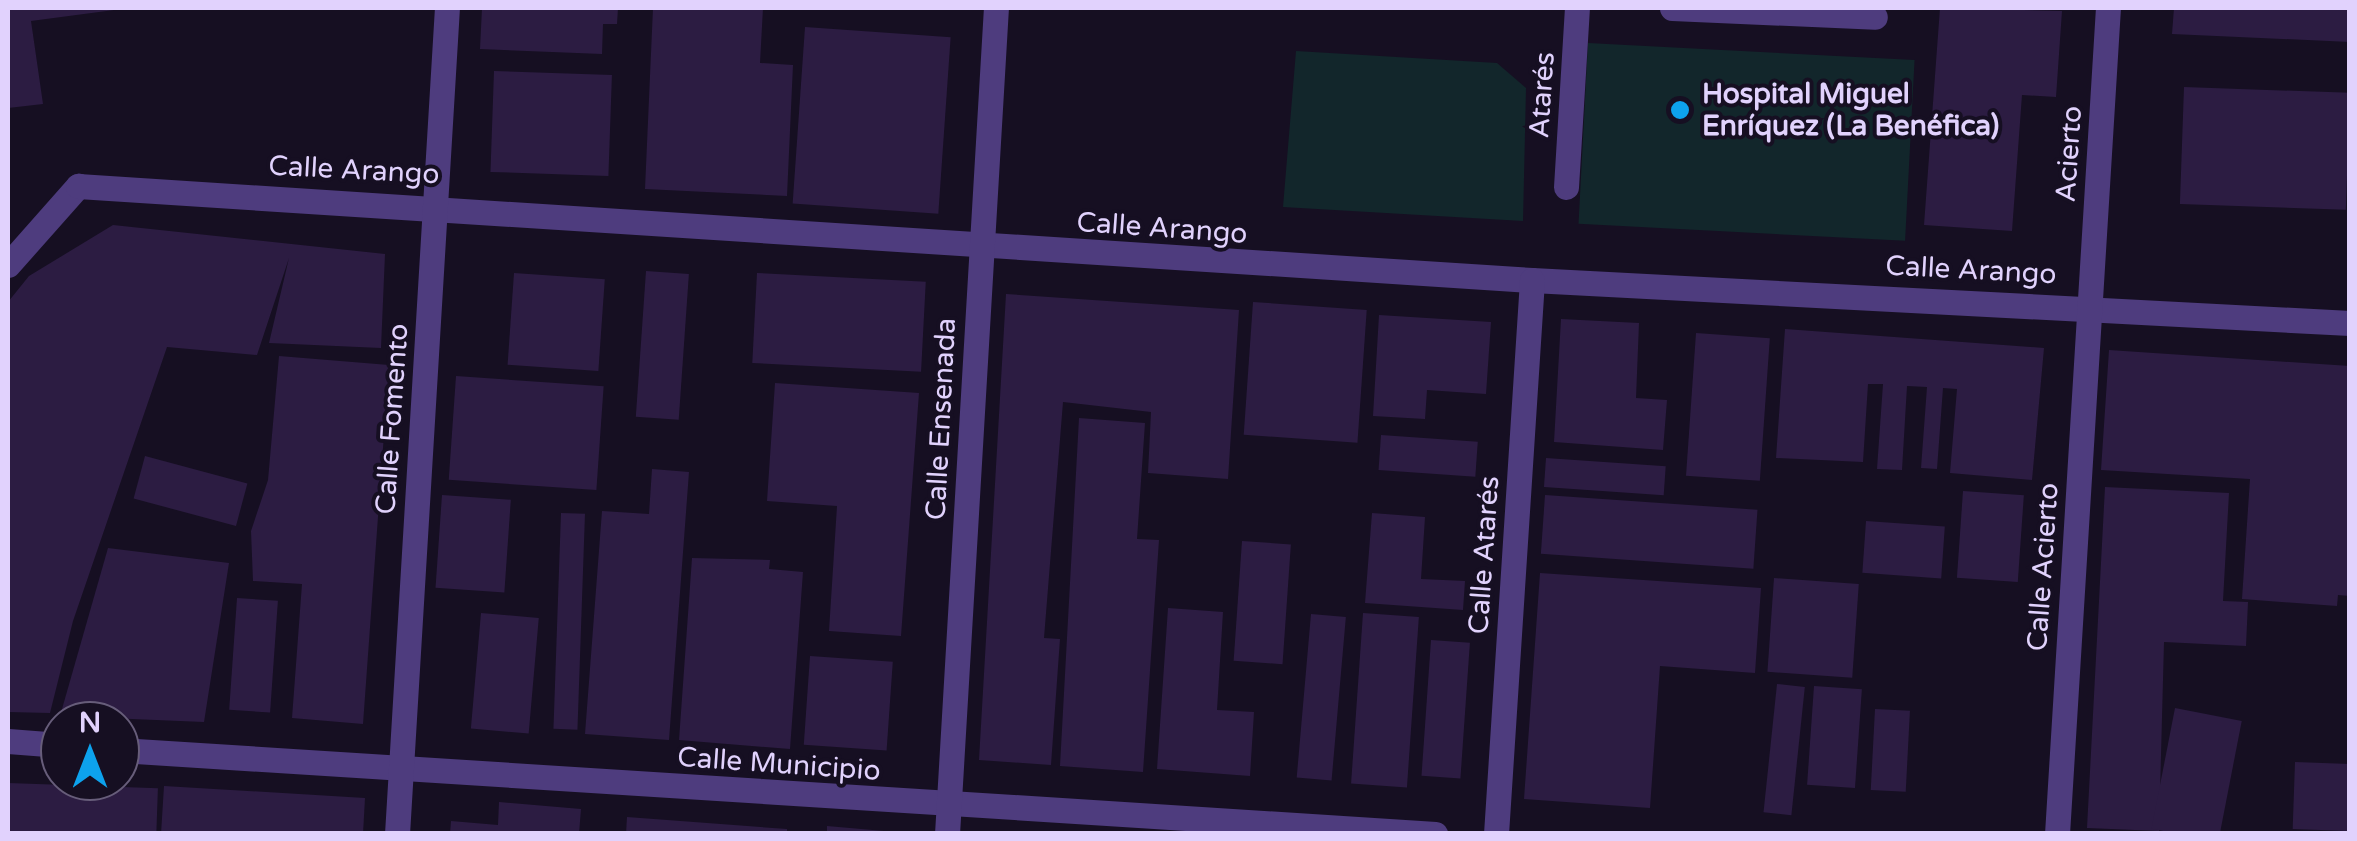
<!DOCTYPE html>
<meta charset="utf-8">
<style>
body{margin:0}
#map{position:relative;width:2357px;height:841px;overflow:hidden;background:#160f22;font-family:"Varela Round",sans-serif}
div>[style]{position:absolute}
.green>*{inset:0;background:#12262b;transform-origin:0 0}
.building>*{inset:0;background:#2c1c42;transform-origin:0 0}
.minor>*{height:25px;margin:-12.5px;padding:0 12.5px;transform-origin:12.5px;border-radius:12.5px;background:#4e3c7e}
.dots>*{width:28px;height:28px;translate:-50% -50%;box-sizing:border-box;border:5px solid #160f22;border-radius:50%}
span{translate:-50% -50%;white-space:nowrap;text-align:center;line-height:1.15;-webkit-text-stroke:8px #160f22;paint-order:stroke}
.poi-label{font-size:28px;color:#e1d2fd;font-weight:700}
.left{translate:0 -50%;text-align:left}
.street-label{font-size:28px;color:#e1d2fd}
.frame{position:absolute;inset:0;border:10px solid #e1d2fd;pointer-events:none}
.north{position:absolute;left:40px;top:701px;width:100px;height:100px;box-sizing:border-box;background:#160f22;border:2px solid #675d7a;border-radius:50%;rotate:0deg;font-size:28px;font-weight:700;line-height:40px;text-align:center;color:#e1d2fd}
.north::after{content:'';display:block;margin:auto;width:35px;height:45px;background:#0da2ed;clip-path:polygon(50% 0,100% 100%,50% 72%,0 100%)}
</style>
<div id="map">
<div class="green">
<div style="left:1588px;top:43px;width:327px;height:181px;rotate:3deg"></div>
<div style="clip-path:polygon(1296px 51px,1497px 63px,1526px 88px,1523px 221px,1283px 207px)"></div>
</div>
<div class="building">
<div style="clip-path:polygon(8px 8px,114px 8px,114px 10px,31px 21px,43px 104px,8px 108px)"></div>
<div style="clip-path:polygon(482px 8px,618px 8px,617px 24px,603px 24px,602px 54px,480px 49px)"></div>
<div style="clip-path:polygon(653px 8px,763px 8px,760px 63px,793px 65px,787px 196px,645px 189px)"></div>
<div style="clip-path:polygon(1940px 8px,2062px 11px,2056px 97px,2022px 95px,2012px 231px,1924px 225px)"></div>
<div style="clip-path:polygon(2174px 8px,2350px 8px,2350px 42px,2172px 34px)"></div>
<div style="left:805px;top:27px;width:146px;height:177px;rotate:4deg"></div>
<div style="left:494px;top:71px;width:118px;height:101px;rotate:2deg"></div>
<div style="left:2184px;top:87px;width:166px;height:117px;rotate:2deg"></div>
<div style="clip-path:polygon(113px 225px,385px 254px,381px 348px,269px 343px,289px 258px,257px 355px,167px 347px,73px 621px,50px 713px,8px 712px,8px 302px,29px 276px)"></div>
<div style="left:646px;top:271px;width:43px;height:146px;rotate:4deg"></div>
<div style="left:514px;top:273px;width:91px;height:92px;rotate:4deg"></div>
<div style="left:757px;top:273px;width:169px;height:90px;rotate:3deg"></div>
<div style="clip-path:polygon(1006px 294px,1239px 310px,1228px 479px,1148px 473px,1151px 412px,1063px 402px,1044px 638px,1060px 639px,1051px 765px,979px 760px)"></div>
<div style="left:1253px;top:302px;width:114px;height:133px;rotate:4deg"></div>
<div style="clip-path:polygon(1379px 315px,1491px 322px,1486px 394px,1427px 390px,1425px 419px,1373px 416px)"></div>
<div style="clip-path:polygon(1561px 319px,1639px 323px,1636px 398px,1667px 400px,1663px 450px,1554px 442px)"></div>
<div style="clip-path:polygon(1785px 329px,2044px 348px,2032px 480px,1950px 473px,1957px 389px,1943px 388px,1937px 469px,1921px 468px,1927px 387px,1907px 386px,1902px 470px,1877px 469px,1883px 384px,1868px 384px,1863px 462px,1776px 458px)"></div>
<div style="left:1696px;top:333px;width:74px;height:143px;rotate:4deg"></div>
<div style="clip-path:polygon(2109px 350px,2350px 366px,2350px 596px,2338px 595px,2337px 606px,2242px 599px,2250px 479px,2101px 470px)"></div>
<div style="clip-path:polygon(279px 356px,389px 365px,363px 724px,292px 718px,302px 584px,253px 581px,251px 531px,268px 480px)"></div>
<div style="left:456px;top:376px;width:148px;height:104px;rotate:4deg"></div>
<div style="clip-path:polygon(775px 383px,919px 393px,901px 636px,829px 631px,837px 506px,767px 501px)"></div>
<div style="clip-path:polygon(1079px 418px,1145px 423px,1137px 539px,1159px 540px,1143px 772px,1060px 766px)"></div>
<div style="left:1381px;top:435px;width:97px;height:35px;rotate:4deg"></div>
<div style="left:145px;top:456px;width:106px;height:44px;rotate:15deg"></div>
<div style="left:1546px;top:458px;width:120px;height:29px;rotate:4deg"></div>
<div style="clip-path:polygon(652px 469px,689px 472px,669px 740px,585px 734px,602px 511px,649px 514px)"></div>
<div style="clip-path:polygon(2105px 487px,2229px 493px,2223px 601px,2248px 602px,2246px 646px,2164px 642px,2159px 831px,2087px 828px)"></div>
<div style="left:1963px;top:491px;width:61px;height:87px;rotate:4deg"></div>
<div style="left:442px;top:495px;width:69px;height:93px;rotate:4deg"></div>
<div style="left:1545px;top:495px;width:213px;height:59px;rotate:4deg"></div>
<div style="left:561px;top:513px;width:24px;height:216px;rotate:2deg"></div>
<div style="clip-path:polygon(1372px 513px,1425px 517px,1421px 579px,1465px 581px,1463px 610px,1365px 603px)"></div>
<div style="left:1866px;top:521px;width:79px;height:52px;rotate:4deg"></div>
<div style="left:1242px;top:541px;width:49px;height:120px;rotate:4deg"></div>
<div style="clip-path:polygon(108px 548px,229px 563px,204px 722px,60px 716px)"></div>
<div style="clip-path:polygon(692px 558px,770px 560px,769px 569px,803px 572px,790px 749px,679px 740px)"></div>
<div style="clip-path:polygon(1540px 573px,1761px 588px,1755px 673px,1660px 666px,1650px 808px,1524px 799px)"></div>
<div style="left:1774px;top:578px;width:85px;height:94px;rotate:4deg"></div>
<div style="left:237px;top:598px;width:41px;height:112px;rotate:4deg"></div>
<div style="clip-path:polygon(1168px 608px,1223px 612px,1217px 710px,1254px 712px,1250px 776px,1157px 769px)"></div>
<div style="left:481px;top:613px;width:58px;height:116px;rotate:5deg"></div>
<div style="left:1363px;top:613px;width:56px;height:171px;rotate:4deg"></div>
<div style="left:1311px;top:614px;width:35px;height:164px;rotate:5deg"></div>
<div style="left:1431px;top:640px;width:39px;height:136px;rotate:4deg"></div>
<div style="left:810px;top:656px;width:83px;height:89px;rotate:4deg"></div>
<div style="left:1777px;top:684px;width:28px;height:129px;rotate:6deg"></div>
<div style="left:1814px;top:686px;width:48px;height:99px;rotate:4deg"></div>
<div style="left:2175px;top:708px;width:68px;height:123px;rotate:11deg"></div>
<div style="left:1875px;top:709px;width:35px;height:81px;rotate:3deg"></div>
<div style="left:2295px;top:762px;width:55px;height:67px;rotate:2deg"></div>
<div style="left:8px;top:783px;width:150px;height:51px;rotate:2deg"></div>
<div style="clip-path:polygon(164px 786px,365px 798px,363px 834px,161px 834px)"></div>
<div style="clip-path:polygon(499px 802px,581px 809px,579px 834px,450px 834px,451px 821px,498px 825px)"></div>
<div style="clip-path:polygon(627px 817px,787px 829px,787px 834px,626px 834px)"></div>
<div style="clip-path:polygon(827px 826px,884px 831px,884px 834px,827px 834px)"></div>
</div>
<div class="minor">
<div style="left:1672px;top:8px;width:203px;rotate:2.5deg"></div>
<div style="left:1566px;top:187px;width:179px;rotate:-86.5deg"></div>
<div style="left:8px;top:265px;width:106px;rotate:-48.5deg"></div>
<div style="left:78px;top:186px;width:1457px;rotate:3.7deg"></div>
<div style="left:1532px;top:280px;width:819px;rotate:3.01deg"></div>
<div style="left:8px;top:741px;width:52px;rotate:4.4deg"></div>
<div style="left:120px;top:750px;width:1318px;rotate:3.65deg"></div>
<div style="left:397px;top:834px;width:828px;rotate:-86.54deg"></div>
<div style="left:947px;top:834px;width:827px;rotate:-86.61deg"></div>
<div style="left:1496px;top:834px;width:555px;rotate:-86.28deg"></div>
<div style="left:2057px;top:834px;width:828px;rotate:-86.47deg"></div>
</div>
<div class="dots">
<div style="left:1680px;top:110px;background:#0da2ed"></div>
</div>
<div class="poi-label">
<span class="left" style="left:1702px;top:110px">Hospital Miguel<br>Enríquez (La Benéfica)</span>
</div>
<div class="street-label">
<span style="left:1542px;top:95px;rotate:-86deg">Atarés</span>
<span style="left:2069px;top:154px;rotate:-86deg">Acierto</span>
<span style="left:354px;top:170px;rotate:3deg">Calle Arango</span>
<span style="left:1162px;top:228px;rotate:4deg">Calle Arango</span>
<span style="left:1971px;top:270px;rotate:3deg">Calle Arango</span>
<span style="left:392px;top:419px;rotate:-86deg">Calle Fomento</span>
<span style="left:941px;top:419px;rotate:-87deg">Calle Ensenada</span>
<span style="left:1484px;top:555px;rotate:-86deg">Calle Atarés</span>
<span style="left:2043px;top:567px;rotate:-86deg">Calle Acierto</span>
<span style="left:779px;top:764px;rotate:4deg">Calle Municipio</span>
</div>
<div class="frame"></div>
<div class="north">N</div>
</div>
